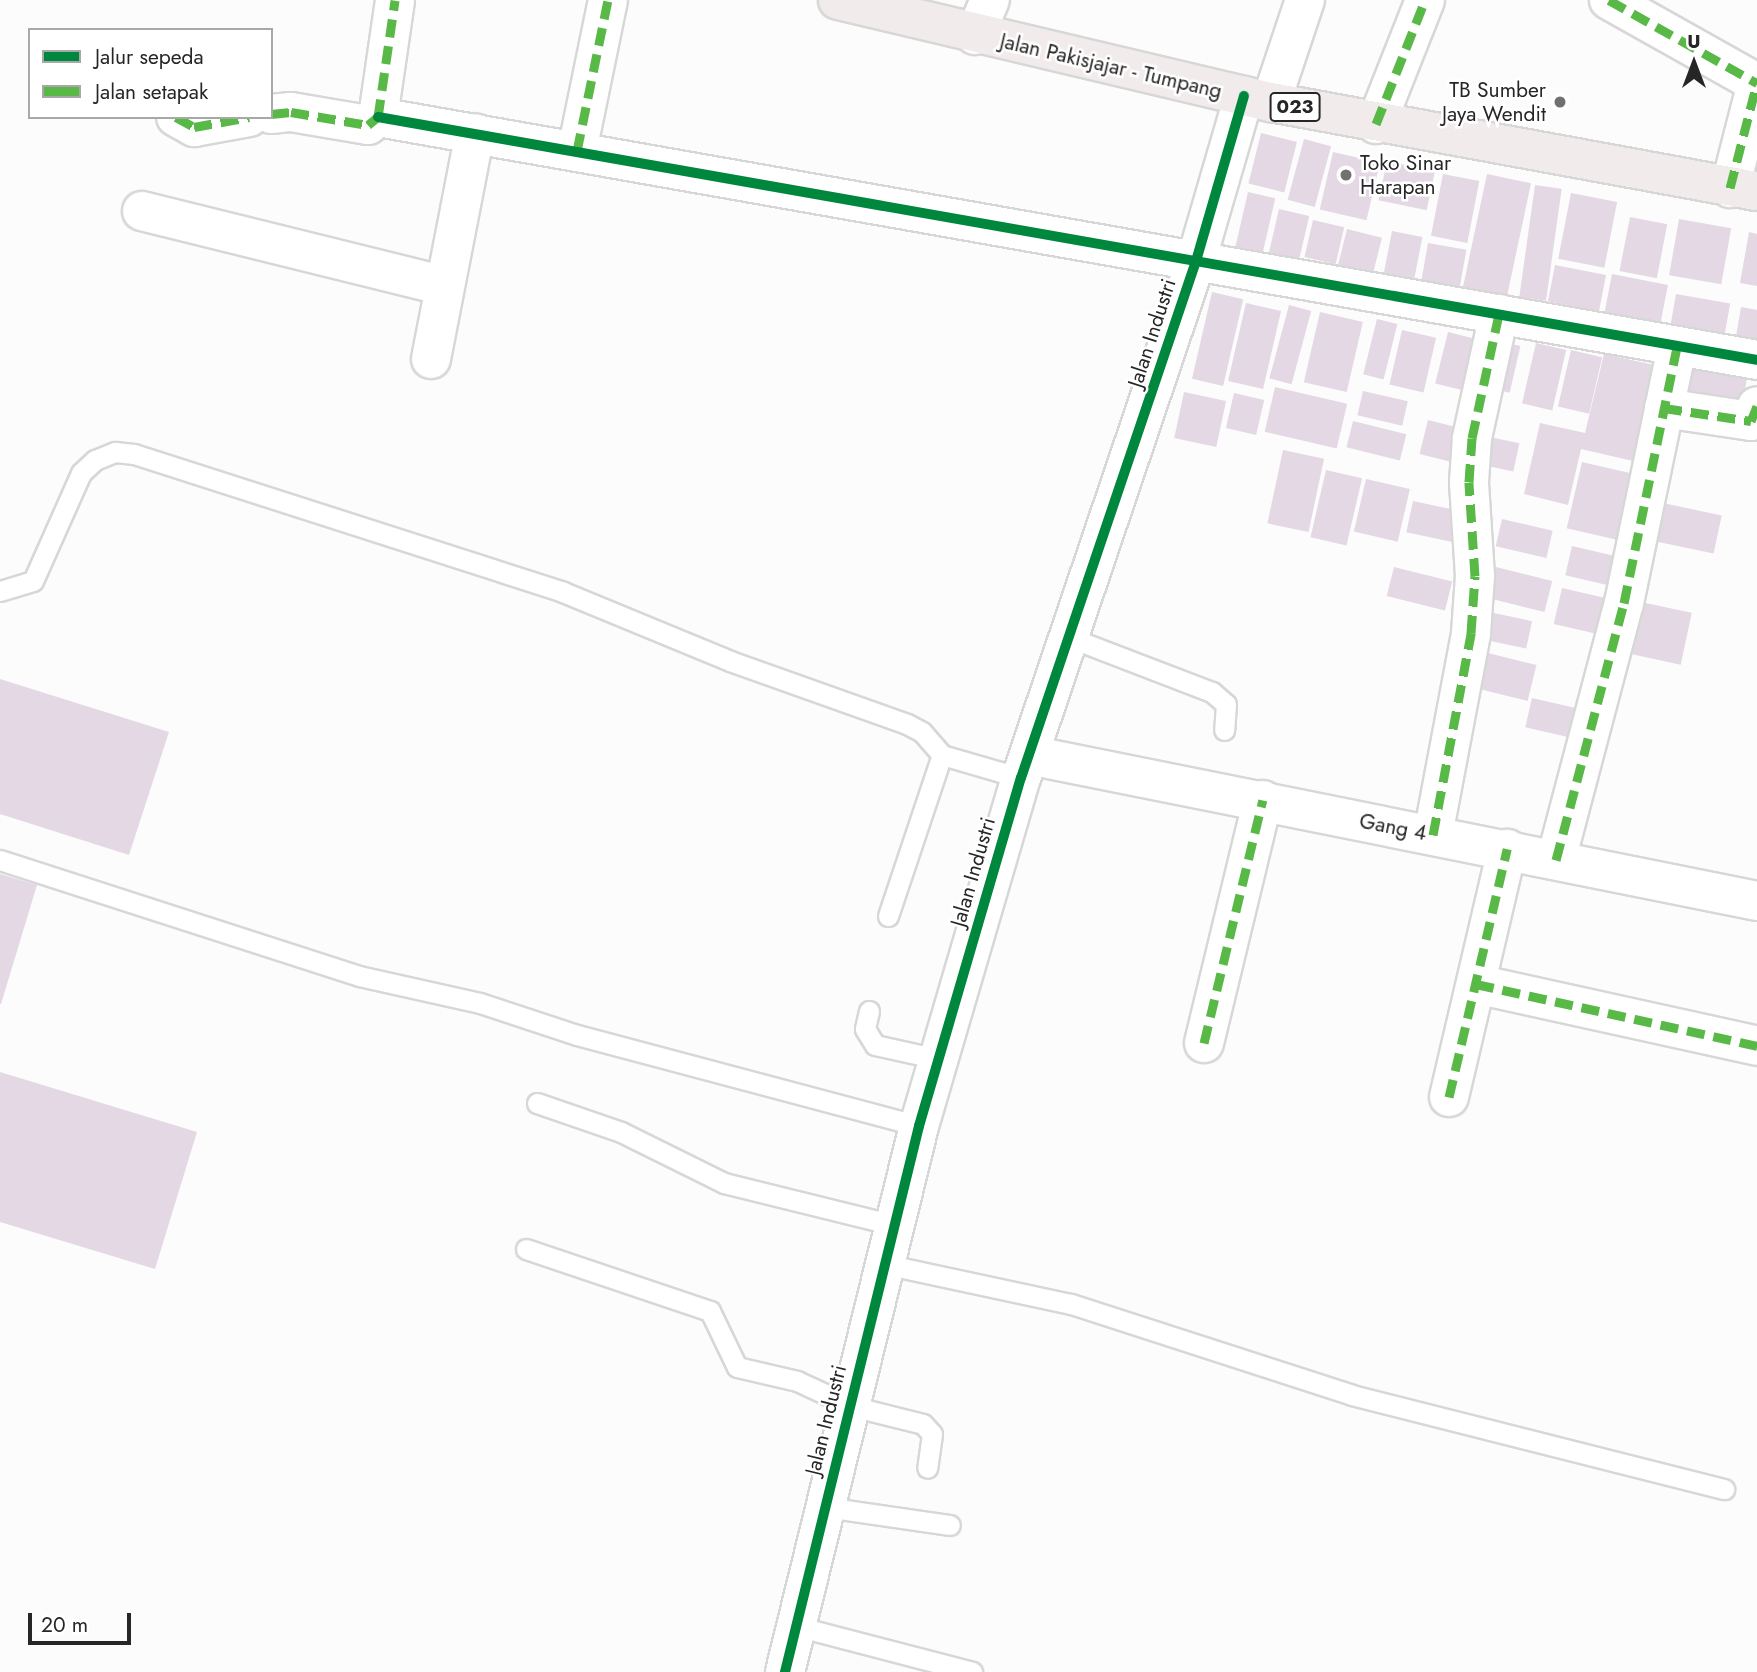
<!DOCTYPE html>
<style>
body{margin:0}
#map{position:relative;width:1757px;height:1672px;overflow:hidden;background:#fcfcfc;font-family:Jost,sans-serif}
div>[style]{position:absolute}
.building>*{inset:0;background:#e4d8e4;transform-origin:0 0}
.roads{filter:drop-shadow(2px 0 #d7d7d7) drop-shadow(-2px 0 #d7d7d7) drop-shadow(0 2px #d7d7d7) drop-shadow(0 -2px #d7d7d7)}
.lane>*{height:19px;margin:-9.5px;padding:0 9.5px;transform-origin:9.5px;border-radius:9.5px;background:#fff}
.street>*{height:38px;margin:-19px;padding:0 19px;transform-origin:19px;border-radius:19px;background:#fff}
.secondary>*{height:38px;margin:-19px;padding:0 19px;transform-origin:19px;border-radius:19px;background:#fff}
.primary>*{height:38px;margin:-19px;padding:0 19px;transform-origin:19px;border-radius:19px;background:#f2ebeb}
.quiet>*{height:9px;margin-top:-4.5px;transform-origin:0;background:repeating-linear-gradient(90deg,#58b947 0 18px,transparent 0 27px)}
.cycleway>*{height:10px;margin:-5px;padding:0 5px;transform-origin:5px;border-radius:5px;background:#00873e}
.dots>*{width:19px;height:19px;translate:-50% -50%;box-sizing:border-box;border:4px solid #fff;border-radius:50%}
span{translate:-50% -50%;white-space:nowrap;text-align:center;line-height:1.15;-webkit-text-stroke:5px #fff;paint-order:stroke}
.shield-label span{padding:2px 5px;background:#fff;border:2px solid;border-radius:5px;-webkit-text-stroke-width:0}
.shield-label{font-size:19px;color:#262627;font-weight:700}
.street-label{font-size:21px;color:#262627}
.poi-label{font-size:21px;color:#262627}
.right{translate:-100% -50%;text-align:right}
.left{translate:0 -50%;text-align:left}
.legend{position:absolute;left:28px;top:28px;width:245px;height:91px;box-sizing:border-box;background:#fff;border:2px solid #a8a8a9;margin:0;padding:9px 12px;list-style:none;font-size:21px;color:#262627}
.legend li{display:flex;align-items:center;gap:14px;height:35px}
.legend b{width:35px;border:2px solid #a8a8a9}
.north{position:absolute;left:1659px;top:28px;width:70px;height:70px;-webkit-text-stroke:5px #fff;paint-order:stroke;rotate:0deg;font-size:19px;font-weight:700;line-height:28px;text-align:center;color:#262627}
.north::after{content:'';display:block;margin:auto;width:24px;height:32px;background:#262627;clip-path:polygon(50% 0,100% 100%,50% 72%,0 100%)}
.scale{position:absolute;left:28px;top:1613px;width:103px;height:32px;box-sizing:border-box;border:4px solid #262627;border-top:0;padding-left:9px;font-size:21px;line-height:24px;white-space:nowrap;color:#262627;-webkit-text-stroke:5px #fff;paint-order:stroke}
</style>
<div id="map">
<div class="building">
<div style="left:1261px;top:133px;width:37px;height:52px;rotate:14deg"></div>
<div style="left:1304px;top:139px;width:28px;height:63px;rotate:15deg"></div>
<div style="left:1333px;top:152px;width:48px;height:59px;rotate:13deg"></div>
<div style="left:1387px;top:161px;width:49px;height:40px;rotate:12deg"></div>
<div style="left:1443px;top:174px;width:37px;height:63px;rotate:11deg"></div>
<div style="left:1487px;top:174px;width:45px;height:117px;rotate:12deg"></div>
<div style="left:1535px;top:185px;width:27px;height:113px;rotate:8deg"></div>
<div style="left:1248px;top:192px;width:28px;height:61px;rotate:13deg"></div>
<div style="left:1571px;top:193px;width:47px;height:67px;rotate:11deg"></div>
<div style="left:1279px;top:209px;width:31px;height:45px;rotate:13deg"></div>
<div style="left:1630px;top:217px;width:38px;height:55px;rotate:11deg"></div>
<div style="left:1679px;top:219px;width:53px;height:57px;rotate:10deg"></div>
<div style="left:1313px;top:220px;width:32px;height:38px;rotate:13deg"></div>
<div style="left:1347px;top:229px;width:36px;height:39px;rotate:14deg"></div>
<div style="left:1392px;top:231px;width:31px;height:51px;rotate:11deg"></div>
<div style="clip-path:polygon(1749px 232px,1757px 234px,1757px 286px,1740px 283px)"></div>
<div style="left:1428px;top:243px;width:39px;height:43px;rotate:10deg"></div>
<div style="left:1555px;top:265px;width:52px;height:37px;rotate:11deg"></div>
<div style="left:1612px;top:274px;width:57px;height:46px;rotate:11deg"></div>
<div style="left:1212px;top:292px;width:32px;height:89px;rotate:13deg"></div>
<div style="left:1676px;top:294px;width:55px;height:38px;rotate:10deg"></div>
<div style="left:1246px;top:303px;width:36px;height:80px;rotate:13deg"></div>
<div style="left:1289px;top:305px;width:23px;height:76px;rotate:15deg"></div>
<div style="clip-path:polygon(1741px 307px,1757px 310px,1757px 346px,1735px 342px)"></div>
<div style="left:1320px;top:312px;width:44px;height:72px;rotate:13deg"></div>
<div style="left:1377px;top:319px;width:21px;height:57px;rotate:14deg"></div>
<div style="left:1402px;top:330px;width:35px;height:56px;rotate:13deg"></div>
<div style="left:1448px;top:332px;width:38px;height:53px;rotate:14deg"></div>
<div style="left:1499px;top:341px;width:22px;height:48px;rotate:13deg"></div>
<div style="left:1536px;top:343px;width:31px;height:62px;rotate:13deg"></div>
<div style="left:1571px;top:350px;width:32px;height:58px;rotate:13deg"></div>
<div style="clip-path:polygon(1604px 354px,1668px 368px,1646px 464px,1581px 449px,1568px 505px,1524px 494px,1540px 423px,1585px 433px)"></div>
<div style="left:1688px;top:366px;width:60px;height:38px;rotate:9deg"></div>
<div style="left:1275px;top:387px;width:74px;height:46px;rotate:13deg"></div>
<div style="left:1363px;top:391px;width:46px;height:25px;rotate:13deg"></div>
<div style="left:1184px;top:392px;width:43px;height:47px;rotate:12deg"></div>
<div style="left:1234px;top:393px;width:31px;height:36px;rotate:13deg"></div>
<div style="left:1428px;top:420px;width:34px;height:35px;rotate:14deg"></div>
<div style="left:1353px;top:421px;width:55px;height:27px;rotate:14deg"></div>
<div style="left:1490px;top:437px;width:30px;height:29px;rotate:12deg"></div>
<div style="left:1283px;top:450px;width:42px;height:75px;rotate:12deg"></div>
<div style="left:1582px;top:462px;width:67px;height:68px;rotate:13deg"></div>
<div style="left:1326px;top:470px;width:37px;height:69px;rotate:13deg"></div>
<div style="left:1366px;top:479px;width:45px;height:54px;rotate:13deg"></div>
<div style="left:1413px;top:501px;width:47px;height:32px;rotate:12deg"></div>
<div style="left:1663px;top:503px;width:60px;height:39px;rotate:12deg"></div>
<div style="left:1502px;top:519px;width:52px;height:28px;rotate:13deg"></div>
<div style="left:1572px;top:546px;width:54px;height:30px;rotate:13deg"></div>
<div style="left:1394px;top:567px;width:60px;height:30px;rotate:14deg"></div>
<div style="left:1496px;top:567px;width:58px;height:32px;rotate:14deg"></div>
<div style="left:1562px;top:588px;width:57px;height:37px;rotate:13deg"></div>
<div style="left:1636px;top:601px;width:57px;height:53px;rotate:12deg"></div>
<div style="left:1489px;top:612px;width:44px;height:28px;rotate:12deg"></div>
<div style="left:1488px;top:653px;width:50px;height:37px;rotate:14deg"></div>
<div style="clip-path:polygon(0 679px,169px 732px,129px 855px,0 814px)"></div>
<div style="left:1532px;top:698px;width:57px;height:30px;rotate:13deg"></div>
<div style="clip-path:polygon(0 874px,37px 885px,1px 1004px,0 1004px)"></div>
<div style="clip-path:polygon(0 1072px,197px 1132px,155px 1269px,0 1222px)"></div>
</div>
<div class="roads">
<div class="lane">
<div style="left:0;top:591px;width:34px;rotate:-17deg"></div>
<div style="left:33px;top:581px;width:118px;rotate:-66deg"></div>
<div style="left:81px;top:473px;width:19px;rotate:-43deg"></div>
<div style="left:95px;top:460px;width:22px;rotate:-22deg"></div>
<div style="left:115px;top:452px;width:19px;rotate:6deg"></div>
<div style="left:134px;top:454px;width:451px;rotate:17.8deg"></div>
<div style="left:563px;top:592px;width:181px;rotate:22.4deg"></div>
<div style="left:730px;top:661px;width:188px;rotate:19.6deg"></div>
<div style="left:907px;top:724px;width:17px;rotate:28deg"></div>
<div style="left:922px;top:732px;width:30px;rotate:49deg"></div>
<div style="left:1071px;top:638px;width:151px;rotate:21deg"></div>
<div style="left:1212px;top:692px;width:18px;rotate:41deg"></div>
<div style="left:1226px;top:704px;width:26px;rotate:94deg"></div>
<div style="left:0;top:860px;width:377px;rotate:17.9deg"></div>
<div style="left:359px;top:976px;width:124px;rotate:12.6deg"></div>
<div style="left:480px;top:1003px;width:102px;rotate:18.3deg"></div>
<div style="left:577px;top:1035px;width:354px;rotate:14.9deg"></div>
<div style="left:888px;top:916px;width:170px;rotate:-71.5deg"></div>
<div style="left:942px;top:755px;width:82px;rotate:16.2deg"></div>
<div style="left:869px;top:1011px;width:18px;rotate:103deg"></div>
<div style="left:865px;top:1029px;width:19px;rotate:58deg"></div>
<div style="left:875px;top:1045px;width:65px;rotate:12.5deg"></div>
<div style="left:537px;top:1103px;width:89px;rotate:19deg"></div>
<div style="left:621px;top:1132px;width:115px;rotate:26.3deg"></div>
<div style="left:724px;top:1183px;width:175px;rotate:13.9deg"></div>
<div style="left:526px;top:1249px;width:194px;rotate:18.6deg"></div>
<div style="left:710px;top:1311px;width:62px;rotate:64.3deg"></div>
<div style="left:737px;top:1367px;width:62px;rotate:13.1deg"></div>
<div style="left:797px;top:1381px;width:60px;rotate:24.8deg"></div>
<div style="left:851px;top:1406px;width:74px;rotate:14deg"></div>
<div style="left:923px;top:1424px;width:13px;rotate:48deg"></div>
<div style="left:932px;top:1434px;width:34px;rotate:98deg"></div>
<div style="left:884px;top:1264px;width:191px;rotate:12.1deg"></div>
<div style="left:1071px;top:1304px;width:295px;rotate:17.9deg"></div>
<div style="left:1352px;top:1395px;width:384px;rotate:14.2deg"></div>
<div style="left:825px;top:1507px;width:126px;rotate:8.2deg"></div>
<div style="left:796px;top:1626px;width:182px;rotate:14.6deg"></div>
</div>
<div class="street">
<div style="left:1609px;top:0;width:170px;rotate:29.3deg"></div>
<div style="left:975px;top:35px;width:38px;rotate:-67deg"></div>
<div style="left:1271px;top:102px;width:108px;rotate:-71.6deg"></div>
<div style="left:271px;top:114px;width:20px;rotate:-6deg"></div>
<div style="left:291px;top:112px;width:78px;rotate:9.6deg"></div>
<div style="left:368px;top:125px;width:13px;rotate:-39deg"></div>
<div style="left:378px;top:117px;width:118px;rotate:-81.7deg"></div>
<div style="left:176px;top:117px;width:21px;rotate:29deg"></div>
<div style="left:194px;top:127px;width:56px;rotate:-10.3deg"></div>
<div style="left:378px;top:117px;width:1400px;rotate:9.99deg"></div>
<div style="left:1376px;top:124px;width:133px;rotate:-68.4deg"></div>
<div style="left:577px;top:151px;width:154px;rotate:-78.4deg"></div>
<div style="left:1730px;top:188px;width:108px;rotate:-75.6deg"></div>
<div style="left:142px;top:211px;width:311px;rotate:13.9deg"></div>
<div style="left:431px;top:359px;width:230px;rotate:-79deg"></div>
<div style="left:1664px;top:408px;width:88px;rotate:8.5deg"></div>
<div style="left:1751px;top:421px;width:16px;rotate:-68deg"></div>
<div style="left:1029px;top:755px;width:742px;rotate:11.34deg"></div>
<div style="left:1433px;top:835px;width:206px;rotate:-79.3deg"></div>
<div style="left:1471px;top:633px;width:57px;rotate:-86deg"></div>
<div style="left:1475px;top:576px;width:94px;rotate:-93.7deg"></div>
<div style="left:1469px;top:482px;width:44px;rotate:-86.1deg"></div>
<div style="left:1472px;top:438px;width:127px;rotate:-77.7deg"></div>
<div style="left:1556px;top:860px;width:266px;rotate:-75.2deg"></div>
<div style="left:1624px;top:603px;width:262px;rotate:-78.3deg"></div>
<div style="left:1476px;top:984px;width:288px;rotate:12.4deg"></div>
<div style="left:1204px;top:1043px;width:250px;rotate:-76.4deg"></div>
<div style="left:1449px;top:1097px;width:255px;rotate:-76.8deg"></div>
</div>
<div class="secondary">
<div style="left:785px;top:1672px;width:562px;rotate:-76.21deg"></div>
<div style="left:919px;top:1126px;width:363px;rotate:-73.7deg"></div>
<div style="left:1021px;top:778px;width:546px;rotate:-71.3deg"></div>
<div style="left:1196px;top:261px;width:172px;rotate:-73.8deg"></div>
</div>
<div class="primary">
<div style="left:838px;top:0;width:445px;rotate:13.3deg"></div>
<div style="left:1271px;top:102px;width:494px;rotate:10.4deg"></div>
</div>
</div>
<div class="quiet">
<div style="left:1609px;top:0;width:170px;rotate:29.3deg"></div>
<div style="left:271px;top:114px;width:20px;rotate:-6deg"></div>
<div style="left:291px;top:112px;width:78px;rotate:9.6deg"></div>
<div style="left:368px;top:125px;width:13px;rotate:-39deg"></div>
<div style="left:378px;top:117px;width:118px;rotate:-81.7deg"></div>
<div style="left:176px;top:117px;width:21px;rotate:29deg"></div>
<div style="left:194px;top:127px;width:56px;rotate:-10.3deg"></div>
<div style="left:1376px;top:124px;width:133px;rotate:-68.4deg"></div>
<div style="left:577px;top:151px;width:154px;rotate:-78.4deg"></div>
<div style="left:1730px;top:188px;width:108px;rotate:-75.6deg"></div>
<div style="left:1664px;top:408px;width:88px;rotate:8.5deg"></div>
<div style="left:1751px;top:421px;width:16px;rotate:-68deg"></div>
<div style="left:1433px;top:835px;width:206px;rotate:-79.3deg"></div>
<div style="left:1471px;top:633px;width:57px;rotate:-86deg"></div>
<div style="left:1475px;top:576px;width:94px;rotate:-93.7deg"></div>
<div style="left:1469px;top:482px;width:44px;rotate:-86.1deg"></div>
<div style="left:1472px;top:438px;width:127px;rotate:-77.7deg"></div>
<div style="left:1556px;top:860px;width:266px;rotate:-75.2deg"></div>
<div style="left:1624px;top:603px;width:262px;rotate:-78.3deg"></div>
<div style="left:1476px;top:984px;width:288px;rotate:12.4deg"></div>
<div style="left:1204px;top:1043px;width:250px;rotate:-76.4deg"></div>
<div style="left:1449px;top:1097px;width:255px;rotate:-76.8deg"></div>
</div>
<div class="cycleway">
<div style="left:378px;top:117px;width:1400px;rotate:9.99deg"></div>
<div style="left:785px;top:1672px;width:562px;rotate:-76.21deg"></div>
<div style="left:919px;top:1126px;width:363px;rotate:-73.7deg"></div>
<div style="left:1021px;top:778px;width:546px;rotate:-71.3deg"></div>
<div style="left:1196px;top:261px;width:172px;rotate:-73.8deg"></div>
</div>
<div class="dots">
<div style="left:1560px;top:102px;background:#717172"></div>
<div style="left:1346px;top:175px;background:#717172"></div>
</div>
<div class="shield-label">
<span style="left:1295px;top:107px">023</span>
</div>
<div class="street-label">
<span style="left:1111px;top:66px;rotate:13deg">Jalan Pakisjajar - Tumpang</span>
<span style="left:1152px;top:333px;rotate:-72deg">Jalan Industri</span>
<span style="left:1393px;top:827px;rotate:11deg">Gang 4</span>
<span style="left:973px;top:872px;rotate:-74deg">Jalan Industri</span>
<span style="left:826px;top:1420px;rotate:-76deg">Jalan Industri</span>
</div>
<div class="poi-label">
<span class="right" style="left:1546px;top:102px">TB Sumber<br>Jaya Wendit</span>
<span class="left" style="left:1360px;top:175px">Toko Sinar<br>Harapan</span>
</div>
<ul class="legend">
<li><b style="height:9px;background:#00873e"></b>Jalur sepeda</li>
<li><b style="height:9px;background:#58b947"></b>Jalan setapak</li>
</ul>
<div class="north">U</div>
<div class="scale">20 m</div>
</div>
